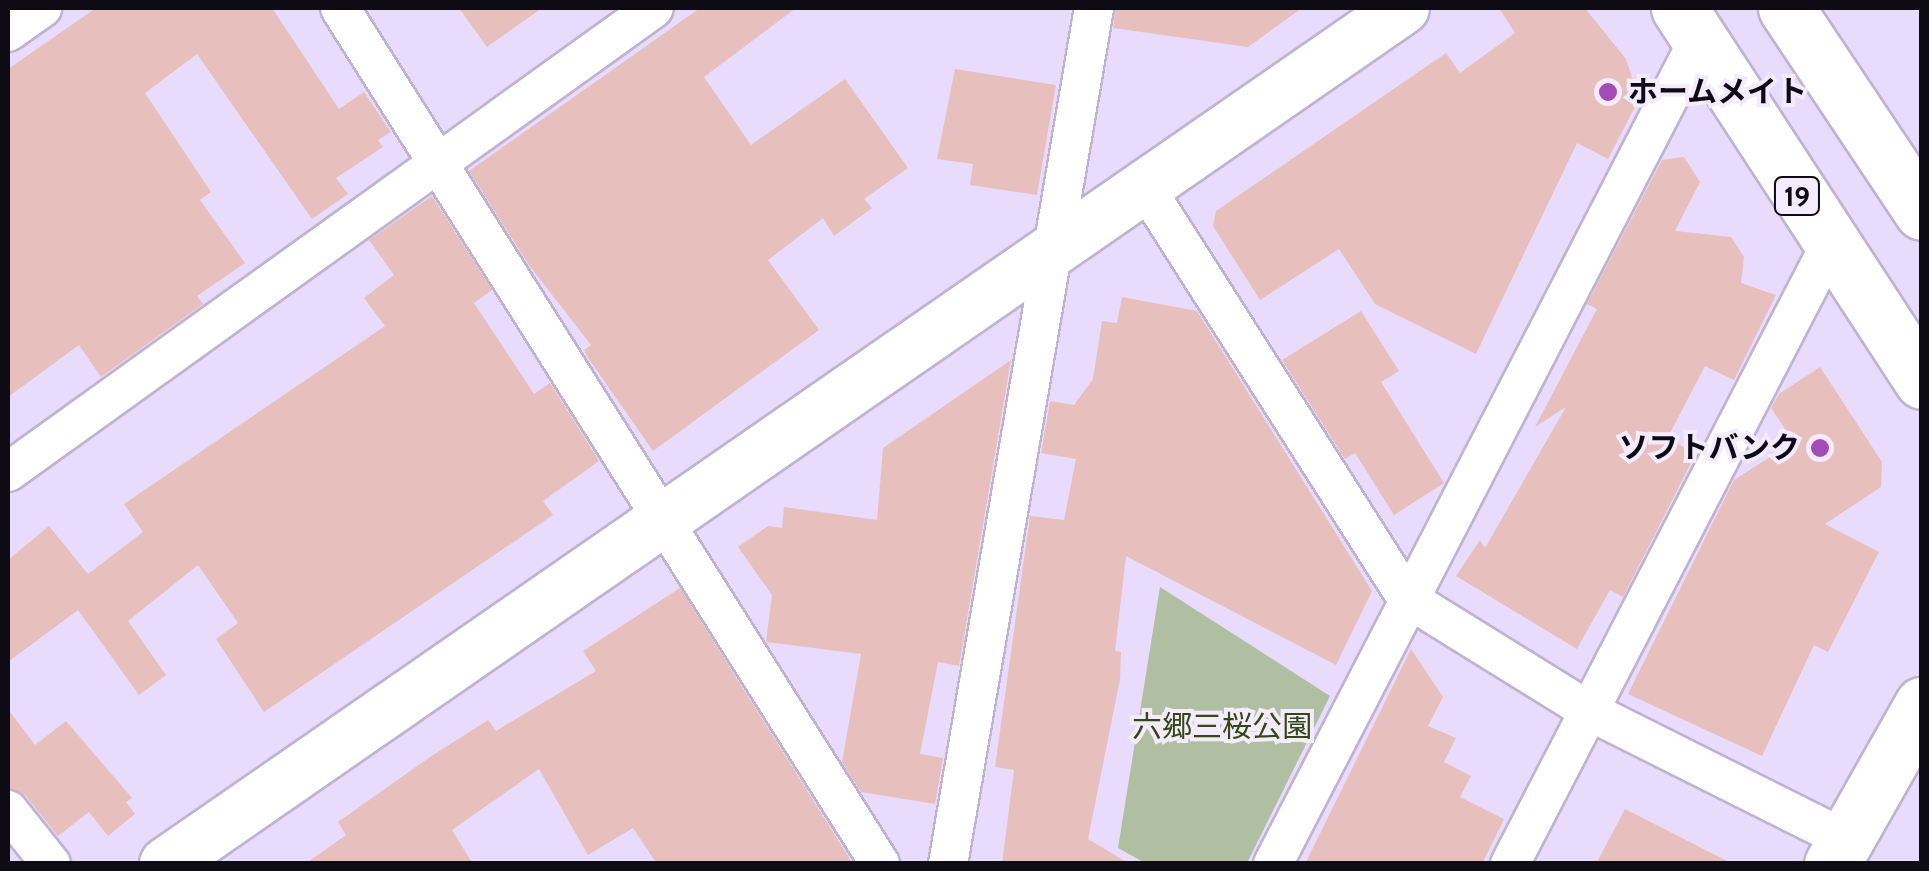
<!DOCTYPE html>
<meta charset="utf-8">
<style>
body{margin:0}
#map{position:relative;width:1929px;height:871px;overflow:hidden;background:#e9dbfb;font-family:Cabin,"Noto Sans JP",sans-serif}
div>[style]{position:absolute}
.green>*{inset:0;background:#b0bea2}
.building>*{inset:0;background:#e7c0be}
.roads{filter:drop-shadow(2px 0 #c0b3d1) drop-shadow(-2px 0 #c0b3d1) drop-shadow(0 2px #c0b3d1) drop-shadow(0 -2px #c0b3d1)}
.street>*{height:38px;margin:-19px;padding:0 19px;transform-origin:19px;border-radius:19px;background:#fff}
.secondary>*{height:52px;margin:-26px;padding:0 26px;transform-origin:26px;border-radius:26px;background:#fff}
.highway>*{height:55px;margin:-27.5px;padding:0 27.5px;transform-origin:27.5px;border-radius:27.5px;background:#fff}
.dots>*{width:28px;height:28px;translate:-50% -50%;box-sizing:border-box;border:5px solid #f4ebfe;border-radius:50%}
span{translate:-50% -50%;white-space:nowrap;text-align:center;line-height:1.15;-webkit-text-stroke:8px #f4ebfe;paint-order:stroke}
.shield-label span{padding:2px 8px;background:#f4ebfe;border:2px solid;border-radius:8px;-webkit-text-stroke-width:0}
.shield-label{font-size:28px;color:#0f0b15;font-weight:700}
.poi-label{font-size:30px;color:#0f0b15;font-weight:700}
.left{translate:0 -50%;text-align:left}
.right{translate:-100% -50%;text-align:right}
.park-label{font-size:30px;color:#334812}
.frame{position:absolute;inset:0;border:10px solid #0f0b15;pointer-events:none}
</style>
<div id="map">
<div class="green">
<div style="clip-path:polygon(1160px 587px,1330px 696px,1247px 863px,1145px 863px,1118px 848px)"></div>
</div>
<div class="building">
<div style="clip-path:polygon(96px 8px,272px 8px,339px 109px,364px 92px,391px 132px,378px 140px,383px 147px,336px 178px,348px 194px,312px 219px,197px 54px,145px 93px,211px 192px,200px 200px,245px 263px,197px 296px,203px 304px,101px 377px,79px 345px,8px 397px,8px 69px)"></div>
<div style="clip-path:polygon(459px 8px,542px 8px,487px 47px)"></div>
<div style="clip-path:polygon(700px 8px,796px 8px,704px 77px,751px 145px,845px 79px,908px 168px,864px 199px,872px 208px,834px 236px,823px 218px,768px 260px,819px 330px,653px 451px,588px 358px,584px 350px,591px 345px,529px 265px,469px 171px)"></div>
<div style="clip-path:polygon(1116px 8px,1302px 8px,1248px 47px,1113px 28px)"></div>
<div style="clip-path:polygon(1499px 8px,1585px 8px,1626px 59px,1639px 99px,1608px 159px,1577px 143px,1476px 354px,1375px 304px,1339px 249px,1260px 300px,1213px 226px,1216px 211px,1446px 53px,1460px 73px,1515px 33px)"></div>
<div style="clip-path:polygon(955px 69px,1056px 85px,1037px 195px,970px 185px,973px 164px,937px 159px)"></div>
<div style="clip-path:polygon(1684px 157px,1700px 182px,1675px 231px,1731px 237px,1744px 257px,1741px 283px,1776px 295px,1734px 380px,1705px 366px,1667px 439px,1696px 453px,1623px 597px,1610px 590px,1577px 649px,1456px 576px,1480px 540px,1485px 548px,1566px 407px,1535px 427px,1597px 309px,1587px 304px,1662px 160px)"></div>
<div style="clip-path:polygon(432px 196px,492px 290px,474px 303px,534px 394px,550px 383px,599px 461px,543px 501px,553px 515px,264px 712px,216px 639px,238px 623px,198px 565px,128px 621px,166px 675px,139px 695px,78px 610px,8px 662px,8px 560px,49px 526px,88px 574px,143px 532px,124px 504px,385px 326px,364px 298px,394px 275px,369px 240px)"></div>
<div style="clip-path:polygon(1122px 297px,1197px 311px,1372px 591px,1336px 665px,1126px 556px,1115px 651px,1121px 652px,1120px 679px,1088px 839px,1130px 864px,1002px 864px,1014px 770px,995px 767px,1030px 516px,1064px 520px,1076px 459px,1041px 453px,1050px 401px,1074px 405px,1093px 379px,1102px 321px,1117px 323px)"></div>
<div style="clip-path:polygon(1361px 311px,1399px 371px,1381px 382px,1444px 483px,1394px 515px,1355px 453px,1345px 459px,1282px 360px)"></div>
<div style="clip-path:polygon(1011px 360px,959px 666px,938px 662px,920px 754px,943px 758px,935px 804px,861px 792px,842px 762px,861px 654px,766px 642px,772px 595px,738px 547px,768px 526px,782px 528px,784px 507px,877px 520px,883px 448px)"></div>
<div style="clip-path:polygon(1820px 367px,1882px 462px,1881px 487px,1825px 524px,1879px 552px,1828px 652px,1814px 645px,1762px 756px,1628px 694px,1734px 480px,1794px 442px,1771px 408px,1779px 394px)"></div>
<div style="clip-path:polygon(680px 588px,853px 864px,657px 864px,633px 828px,588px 855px,539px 769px,452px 830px,473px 864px,305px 864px,346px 835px,338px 822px,430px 757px,488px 720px,496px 731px,596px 671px,583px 651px)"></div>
<div style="clip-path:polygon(1411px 649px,1443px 697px,1428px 726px,1456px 738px,1444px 762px,1471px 776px,1460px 797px,1504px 819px,1482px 864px,1305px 864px)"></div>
<div style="clip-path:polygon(8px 709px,35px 745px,66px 721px,132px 798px,126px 802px,135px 814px,108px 836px,89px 812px,58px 836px,25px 795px,8px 788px)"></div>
<div style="clip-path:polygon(1625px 809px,1733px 864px,1596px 864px)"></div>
</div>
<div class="roads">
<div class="street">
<div style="left:340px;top:8px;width:1012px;rotate:57.75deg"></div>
<div style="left:8px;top:32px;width:42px;rotate:-35.2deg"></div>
<div style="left:1145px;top:187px;width:487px;rotate:57.5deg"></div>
<div style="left:1407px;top:598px;width:214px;rotate:31.8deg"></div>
<div style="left:1589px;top:711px;width:286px;rotate:26.6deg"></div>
<div style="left:8px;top:472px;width:795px;rotate:-35.69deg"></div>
<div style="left:8px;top:810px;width:69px;rotate:51.5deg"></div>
<div style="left:948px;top:864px;width:868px;rotate:-80.32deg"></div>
<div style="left:1273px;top:864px;width:928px;rotate:-62.69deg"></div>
<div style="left:1510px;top:864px;width:695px;rotate:-62.66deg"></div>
</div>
<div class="secondary">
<div style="left:166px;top:864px;width:1504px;rotate:-34.68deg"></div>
</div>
<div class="highway">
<div style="left:1679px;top:8px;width:445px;rotate:56.9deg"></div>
<div style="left:1786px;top:8px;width:245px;rotate:56.3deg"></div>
<div style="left:1832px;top:864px;width:183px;rotate:-60.5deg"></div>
</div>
</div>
<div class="dots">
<div style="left:1608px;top:92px;background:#a34bb7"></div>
<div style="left:1820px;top:448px;background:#a34bb7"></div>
</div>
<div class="shield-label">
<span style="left:1797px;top:196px">19</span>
</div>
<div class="poi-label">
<span class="left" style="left:1628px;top:92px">ホームメイト</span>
<span class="right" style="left:1800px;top:448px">ソフトバンク</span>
</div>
<div class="park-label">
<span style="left:1222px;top:727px">六郷三桜公園</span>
</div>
<div class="frame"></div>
</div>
